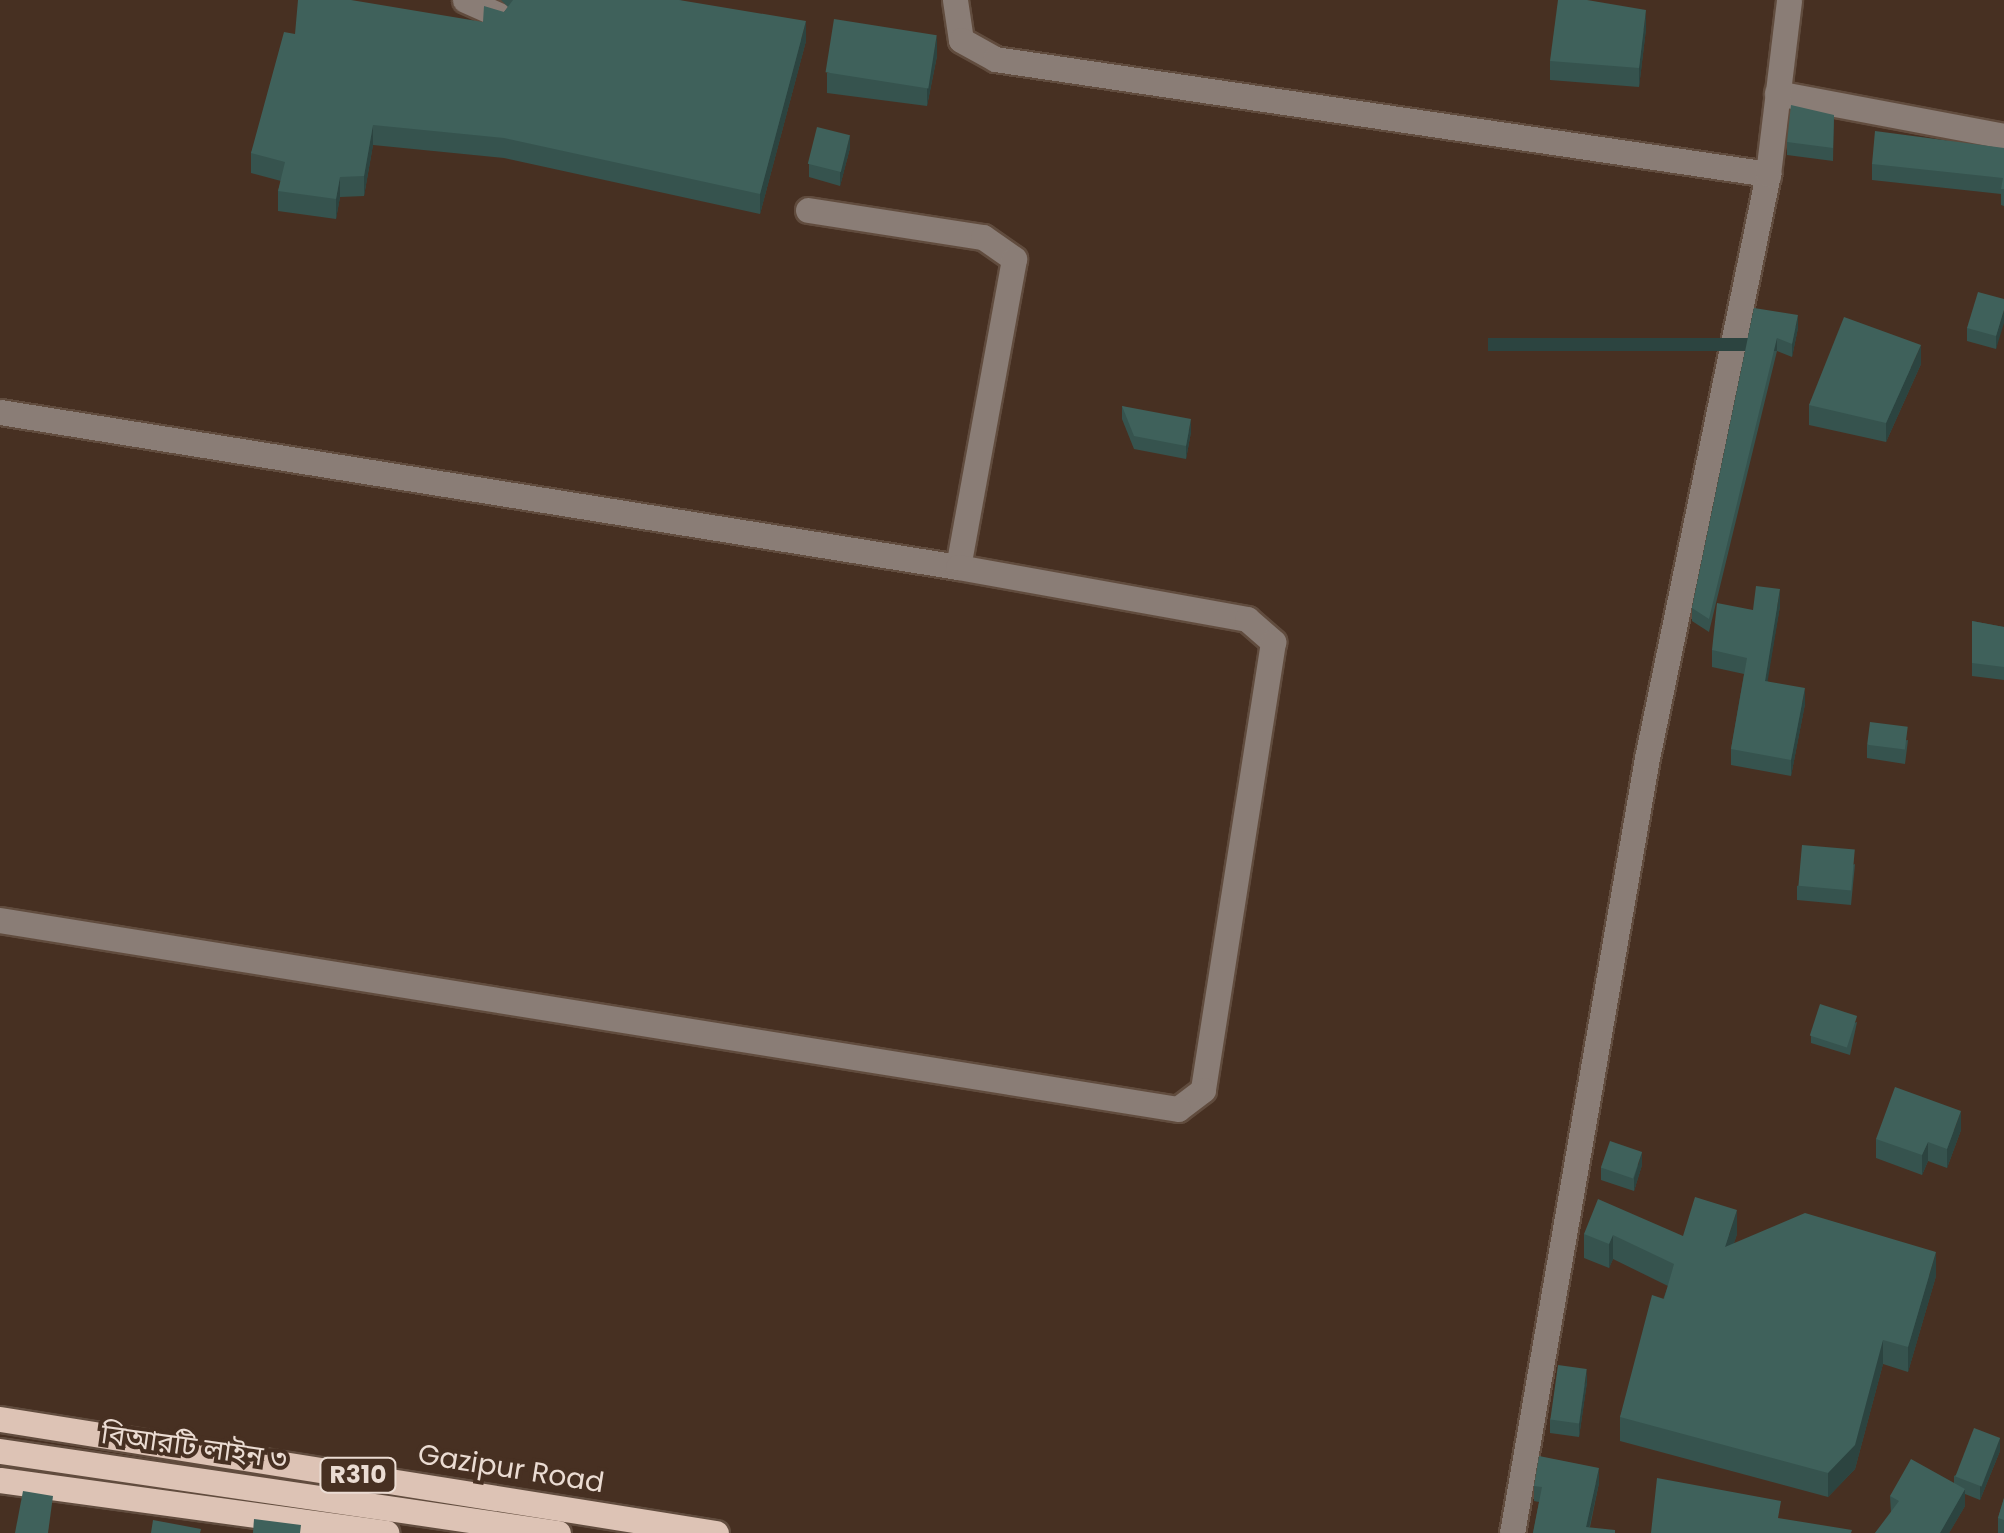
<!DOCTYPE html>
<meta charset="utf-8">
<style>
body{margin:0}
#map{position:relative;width:2004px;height:1533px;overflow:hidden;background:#473022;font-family:Poppins,"Noto Sans Bengali",sans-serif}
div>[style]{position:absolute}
.roads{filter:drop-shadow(2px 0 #614c3e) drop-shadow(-2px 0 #614c3e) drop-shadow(0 2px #614c3e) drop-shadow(0 -2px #614c3e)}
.minor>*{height:25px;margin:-12.5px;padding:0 12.5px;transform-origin:12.5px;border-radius:12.5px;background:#8a7d76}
.major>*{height:25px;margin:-12.5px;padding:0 12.5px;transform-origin:12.5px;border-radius:12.5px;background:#ddc3b5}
.wall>*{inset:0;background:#36534e}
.shaded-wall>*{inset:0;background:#2c4440;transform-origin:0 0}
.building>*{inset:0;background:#3f615b;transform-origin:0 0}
span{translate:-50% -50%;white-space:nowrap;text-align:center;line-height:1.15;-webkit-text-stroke:8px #473022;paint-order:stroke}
.shield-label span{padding:2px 8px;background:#473022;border:2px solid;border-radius:8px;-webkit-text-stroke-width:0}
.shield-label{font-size:25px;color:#ebdcd3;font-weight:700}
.street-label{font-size:28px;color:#ebdcd3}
</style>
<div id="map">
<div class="roads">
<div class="minor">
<div style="left:465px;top:0;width:39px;rotate:24deg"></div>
<div style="left:955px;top:0;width:40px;rotate:81.5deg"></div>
<div style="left:961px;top:40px;width:39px;rotate:29deg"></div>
<div style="left:995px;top:59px;width:782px;rotate:8.46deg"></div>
<div style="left:1777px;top:93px;width:231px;rotate:10.7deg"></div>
<div style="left:808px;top:210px;width:177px;rotate:8.8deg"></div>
<div style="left:983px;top:237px;width:38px;rotate:35deg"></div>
<div style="left:1014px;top:259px;width:313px;rotate:100.3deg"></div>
<div style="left:0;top:412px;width:970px;rotate:9.19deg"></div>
<div style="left:958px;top:567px;width:294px;rotate:10.2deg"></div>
<div style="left:1247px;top:619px;width:35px;rotate:41deg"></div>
<div style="left:1273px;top:642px;width:453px;rotate:98.9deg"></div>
<div style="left:1203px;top:1090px;width:31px;rotate:143deg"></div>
<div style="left:1178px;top:1109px;width:1193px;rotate:-170.89deg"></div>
<div style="left:1512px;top:1533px;width:787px;rotate:-80.12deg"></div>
<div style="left:1647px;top:758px;width:596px;rotate:-78.29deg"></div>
<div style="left:1768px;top:174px;width:175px;rotate:-83.1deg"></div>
</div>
<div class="major">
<div style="left:0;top:1419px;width:725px;rotate:9.05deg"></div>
<div style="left:0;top:1451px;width:564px;rotate:8.36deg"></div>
<div style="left:0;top:1480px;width:390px;rotate:7.8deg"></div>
</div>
</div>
<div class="wall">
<div style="clip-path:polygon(501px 0,679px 0,806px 41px,760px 214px,504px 158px,373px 145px,364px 196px,340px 197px,336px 219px,278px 211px,278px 191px,281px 181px,251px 173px,251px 153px,295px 34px,483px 22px,504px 12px,508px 7px)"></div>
<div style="clip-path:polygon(1646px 29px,1639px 87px,1550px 80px,1550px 61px)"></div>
<div style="clip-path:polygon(937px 56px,927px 106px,827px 93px,827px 73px)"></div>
<div style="clip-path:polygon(1834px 115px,1833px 161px,1787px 155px,1787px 142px)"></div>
<div style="clip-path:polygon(850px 148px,840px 186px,809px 177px,809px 164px)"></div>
<div style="clip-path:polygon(2004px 148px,2004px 206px,2001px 205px,2001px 194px,1872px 180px,1872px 164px)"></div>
<div style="clip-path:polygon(2004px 299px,1996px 349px,1967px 341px,1967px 328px)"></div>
<div style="clip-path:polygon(1754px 308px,1798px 328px,1792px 357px,1777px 351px,1709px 632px,1692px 621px,1692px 608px)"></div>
<div style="clip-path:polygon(1921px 364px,1886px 442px,1809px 425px,1809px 405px)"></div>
<div style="clip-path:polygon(1122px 406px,1191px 432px,1186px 459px,1134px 449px,1122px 419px)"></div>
<div style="clip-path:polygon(1780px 606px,1767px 681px,1805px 704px,1791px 776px,1731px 765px,1731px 749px,1744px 674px,1712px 667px,1712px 650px,1753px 610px)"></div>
<div style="clip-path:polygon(1972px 621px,2004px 627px,2004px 680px,1972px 676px)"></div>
<div style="clip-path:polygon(1908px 740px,1905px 764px,1867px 758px,1867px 745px)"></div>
<div style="clip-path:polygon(1855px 864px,1851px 905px,1797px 900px,1797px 886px)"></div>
<div style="clip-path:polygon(1857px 1022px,1850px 1055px,1811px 1043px,1811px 1036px)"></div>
<div style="clip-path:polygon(1961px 1130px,1947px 1168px,1928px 1161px,1922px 1175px,1876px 1158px,1876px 1139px)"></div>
<div style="clip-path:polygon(1642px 1165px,1634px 1191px,1601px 1180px,1601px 1167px)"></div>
<div style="clip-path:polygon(1584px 1234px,1683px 1236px,1737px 1234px,1734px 1243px,1936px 1276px,1908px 1372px,1883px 1364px,1855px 1469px,1828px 1497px,1620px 1441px,1620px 1417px,1668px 1286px,1613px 1259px,1609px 1268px,1584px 1258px)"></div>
<div style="clip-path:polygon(1587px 1382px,1579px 1437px,1550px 1433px,1550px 1419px)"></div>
<div style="clip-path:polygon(2000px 1451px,1980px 1500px,1965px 1494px,1965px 1506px,1949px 1533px,1875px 1533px,1891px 1513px,1890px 1496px,1954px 1483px,1954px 1476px)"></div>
<div style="clip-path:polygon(1599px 1483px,1590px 1527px,1533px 1533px,1539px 1502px,1534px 1501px,1534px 1486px)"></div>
<div style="clip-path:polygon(2004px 1498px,2004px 1533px,1998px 1533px,1998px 1518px)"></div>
</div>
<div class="shaded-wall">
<div style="clip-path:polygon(1646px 10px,1646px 29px,1639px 87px,1639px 68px)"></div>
<div style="clip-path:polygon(806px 21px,806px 41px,760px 214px,760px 194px)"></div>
<div style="clip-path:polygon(937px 36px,937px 56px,927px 106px,927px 86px)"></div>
<div style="clip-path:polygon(373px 125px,373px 145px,364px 196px,364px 176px)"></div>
<div style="clip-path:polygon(850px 135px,850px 148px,840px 186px,840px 173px)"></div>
<div style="clip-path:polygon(340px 177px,340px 197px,336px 219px,336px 199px)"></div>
<div style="clip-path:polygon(2004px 310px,2004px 323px,1996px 349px,1996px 336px)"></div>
<div style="clip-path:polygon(1798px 315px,1798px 328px,1792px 357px,1792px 344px)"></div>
<div style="left:1777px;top:338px;width:13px;height:289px;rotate:90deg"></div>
<div style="clip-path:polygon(1921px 345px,1921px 364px,1886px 442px,1886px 423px)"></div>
<div style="clip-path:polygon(1191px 419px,1191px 432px,1186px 459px,1186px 446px)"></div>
<div style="clip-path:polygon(1780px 589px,1780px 606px,1765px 697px,1765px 681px)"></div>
<div style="clip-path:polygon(1805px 688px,1805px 704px,1791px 776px,1791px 760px)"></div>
<div style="clip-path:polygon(1961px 1111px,1961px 1130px,1947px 1168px,1947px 1149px)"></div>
<div style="clip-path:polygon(1928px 1142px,1928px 1161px,1922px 1175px,1922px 1155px)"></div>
<div style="clip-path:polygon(1642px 1152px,1642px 1165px,1634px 1191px,1634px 1178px)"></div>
<div style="clip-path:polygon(1737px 1210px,1737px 1234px,1725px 1271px,1725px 1247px)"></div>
<div style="clip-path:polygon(1613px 1235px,1613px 1259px,1609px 1268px,1609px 1244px)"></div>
<div style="clip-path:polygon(1936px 1252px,1936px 1276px,1908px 1372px,1908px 1347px)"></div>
<div style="clip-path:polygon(1883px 1340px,1883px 1364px,1855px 1469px,1828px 1497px,1828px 1473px)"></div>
<div style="clip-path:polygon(1587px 1369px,1587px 1382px,1579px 1437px,1579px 1424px)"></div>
<div style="clip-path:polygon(2000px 1438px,2000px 1451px,1980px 1500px,1980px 1487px)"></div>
<div style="clip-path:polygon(1599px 1468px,1599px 1483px,1588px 1533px,1586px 1527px)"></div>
<div style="clip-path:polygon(1965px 1489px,1965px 1506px,1949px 1533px,1940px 1533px)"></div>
</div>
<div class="building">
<div style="clip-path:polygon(298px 0,351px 0,483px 22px,484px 6px,504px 12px,513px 0,679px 0,806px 21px,760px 194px,504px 138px,373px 125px,364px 176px,340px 177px,336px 199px,278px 191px,285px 162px,251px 153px,284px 32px,295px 34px)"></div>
<div style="clip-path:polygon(1558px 0,1587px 0,1646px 10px,1639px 68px,1550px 61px)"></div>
<div style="left:834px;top:19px;width:104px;height:54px;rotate:9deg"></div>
<div style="clip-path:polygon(1791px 105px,1834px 115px,1833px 148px,1787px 142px)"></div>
<div style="left:817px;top:127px;width:34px;height:38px;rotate:14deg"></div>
<div style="clip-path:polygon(1875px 131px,2004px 148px,2004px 189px,2001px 189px,2003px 178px,1872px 164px)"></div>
<div style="clip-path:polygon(1978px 292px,2004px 299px,2004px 310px,1996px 336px,1967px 328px)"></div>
<div style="clip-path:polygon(1754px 308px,1798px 315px,1792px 344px,1777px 338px,1709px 619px,1692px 608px)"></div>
<div style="clip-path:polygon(1844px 317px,1921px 345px,1886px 423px,1809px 405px)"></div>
<div style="clip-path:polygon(1122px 406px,1191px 419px,1186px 446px,1134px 436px)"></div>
<div style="clip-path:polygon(1756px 586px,1780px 589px,1765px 681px,1805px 688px,1791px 760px,1731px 749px,1747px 658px,1712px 650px,1717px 603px,1753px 610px)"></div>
<div style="clip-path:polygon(1972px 621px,2004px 627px,2004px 667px,1972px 663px)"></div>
<div style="left:1870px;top:722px;width:38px;height:23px;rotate:7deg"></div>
<div style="left:1802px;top:845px;width:53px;height:41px;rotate:5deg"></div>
<div style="left:1820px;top:1004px;width:39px;height:33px;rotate:18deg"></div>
<div style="clip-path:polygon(1895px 1087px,1961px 1111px,1947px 1149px,1928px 1142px,1922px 1155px,1876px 1139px)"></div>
<div style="left:1610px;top:1141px;width:34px;height:28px;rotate:19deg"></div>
<div style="clip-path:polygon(1695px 1197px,1737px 1210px,1725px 1247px,1805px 1213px,1936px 1252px,1908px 1347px,1883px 1340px,1855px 1445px,1828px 1473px,1620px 1417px,1652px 1295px,1664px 1299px,1674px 1264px,1613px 1235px,1609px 1244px,1584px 1234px,1598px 1199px,1683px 1236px)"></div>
<div style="left:1558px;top:1365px;width:29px;height:55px;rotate:8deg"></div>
<div style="left:1974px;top:1428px;width:28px;height:52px;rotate:21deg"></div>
<div style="clip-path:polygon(1539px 1456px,1599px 1468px,1586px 1527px,1615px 1530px,1615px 1533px,1533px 1533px,1542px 1487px,1534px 1486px)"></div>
<div style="clip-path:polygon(1911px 1459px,1965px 1489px,1940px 1533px,1875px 1533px,1899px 1501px,1890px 1496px)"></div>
<div style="clip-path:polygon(1657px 1478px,1781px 1501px,1778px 1518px,1852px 1530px,1851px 1533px,1651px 1533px)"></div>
<div style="clip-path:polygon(23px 1491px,53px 1496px,48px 1533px,15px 1533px)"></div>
<div style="clip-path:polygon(2004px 1498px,2004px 1520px,1998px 1518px)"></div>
<div style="clip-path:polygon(254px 1519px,301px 1525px,300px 1533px,253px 1533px)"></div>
<div style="clip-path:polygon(153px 1520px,201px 1529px,200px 1533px,151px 1533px)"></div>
</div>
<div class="shield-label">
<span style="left:358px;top:1475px">R310</span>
</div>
<div class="street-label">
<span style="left:194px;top:1447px;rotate:8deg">বিআরটি লাইন ৩</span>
<span style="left:511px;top:1469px;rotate:9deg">Gazipur Road</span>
</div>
</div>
